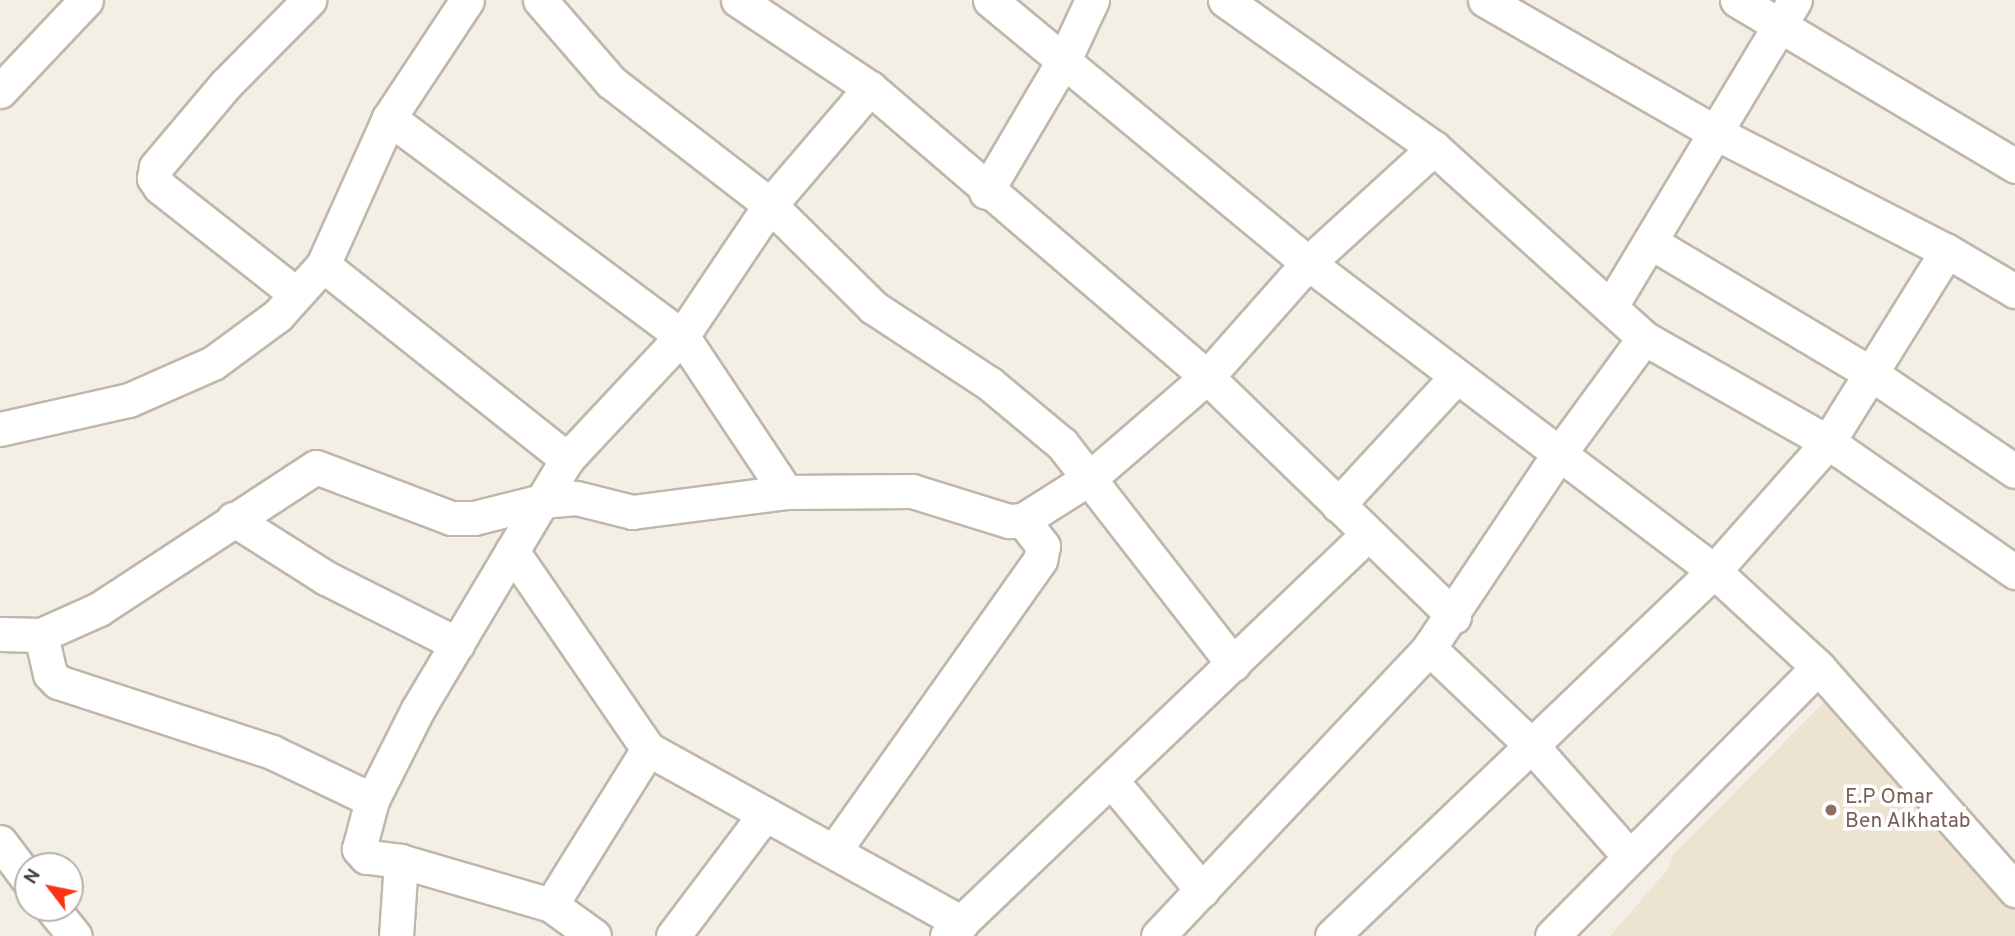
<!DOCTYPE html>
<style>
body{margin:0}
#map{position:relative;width:2015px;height:936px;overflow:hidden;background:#f3efe6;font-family:Overpass,sans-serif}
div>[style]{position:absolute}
.education>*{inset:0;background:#ece4d0}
.roads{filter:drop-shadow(2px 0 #bfb7a9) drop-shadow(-2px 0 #bfb7a9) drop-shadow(0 2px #bfb7a9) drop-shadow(0 -2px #bfb7a9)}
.minor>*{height:33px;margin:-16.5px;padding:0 16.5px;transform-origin:16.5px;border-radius:16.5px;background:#fff}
.dots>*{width:19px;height:19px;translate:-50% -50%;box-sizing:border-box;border:4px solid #fff;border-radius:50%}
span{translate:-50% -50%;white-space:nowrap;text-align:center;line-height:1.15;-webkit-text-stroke:7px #fff;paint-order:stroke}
.education-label{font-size:21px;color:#785e54}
.left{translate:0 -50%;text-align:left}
.north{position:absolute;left:14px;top:852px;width:70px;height:70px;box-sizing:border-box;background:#fff;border:2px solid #b5b2ae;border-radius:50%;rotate:302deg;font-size:19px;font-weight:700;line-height:28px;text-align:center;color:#463f35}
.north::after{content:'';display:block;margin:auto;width:24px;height:32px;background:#fa3516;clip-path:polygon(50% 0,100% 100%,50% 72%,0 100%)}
</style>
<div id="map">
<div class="education">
<div style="clip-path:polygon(1832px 694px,1913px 765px,2015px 910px,2015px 936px,1610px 936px,1669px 868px,1673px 855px)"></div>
</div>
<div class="roads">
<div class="minor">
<div style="left:540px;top:0;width:108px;rotate:49.1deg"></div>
<div style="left:611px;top:82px;width:201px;rotate:37.7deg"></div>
<div style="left:770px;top:205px;width:145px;rotate:44.7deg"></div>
<div style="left:873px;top:307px;width:140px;rotate:33.3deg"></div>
<div style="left:990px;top:384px;width:94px;rotate:39.8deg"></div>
<div style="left:1062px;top:444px;width:279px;rotate:52.1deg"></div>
<div style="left:738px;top:0;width:159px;rotate:33.7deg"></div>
<div style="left:870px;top:88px;width:444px;rotate:40.6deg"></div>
<div style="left:1207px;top:377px;width:344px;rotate:44.1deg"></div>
<div style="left:990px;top:0;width:413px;rotate:39.6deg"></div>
<div style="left:1308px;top:263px;width:510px;rotate:37.18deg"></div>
<div style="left:1714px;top:571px;width:142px;rotate:42.7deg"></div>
<div style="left:1818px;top:667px;width:298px;rotate:48.5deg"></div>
<div style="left:1225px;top:0;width:256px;rotate:35.3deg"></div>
<div style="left:1434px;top:148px;width:283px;rotate:42.1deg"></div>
<div style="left:1644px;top:338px;width:211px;rotate:29.5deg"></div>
<div style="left:1828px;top:442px;width:228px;rotate:34.8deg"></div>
<div style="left:1485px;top:0;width:267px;rotate:29.9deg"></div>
<div style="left:1716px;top:133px;width:259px;rotate:27.1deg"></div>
<div style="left:1947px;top:251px;width:79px;rotate:30.5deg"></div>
<div style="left:1737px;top:0;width:324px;rotate:30.8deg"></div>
<div style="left:0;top:91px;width:125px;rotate:-46.6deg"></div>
<div style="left:389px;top:118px;width:365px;rotate:36.7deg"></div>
<div style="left:682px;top:336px;width:187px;rotate:56.3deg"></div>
<div style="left:986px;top:192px;width:156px;rotate:-59.5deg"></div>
<div style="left:1065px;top:58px;width:64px;rotate:-65deg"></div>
<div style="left:1652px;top:243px;width:257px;rotate:30.8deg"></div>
<div style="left:1873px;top:375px;width:171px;rotate:34.1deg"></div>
<div style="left:323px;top:265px;width:312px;rotate:38.5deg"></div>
<div style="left:296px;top:294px;width:173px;rotate:-141.8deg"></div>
<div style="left:160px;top:187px;width:11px;rotate:-124deg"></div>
<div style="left:154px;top:178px;width:11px;rotate:-80deg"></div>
<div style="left:156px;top:167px;width:107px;rotate:-49.9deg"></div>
<div style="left:225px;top:85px;width:120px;rotate:-45.3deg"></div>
<div style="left:1611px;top:306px;width:357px;rotate:-59deg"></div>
<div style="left:0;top:429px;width:132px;rotate:-12.7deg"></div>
<div style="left:129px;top:400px;width:92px;rotate:-23.8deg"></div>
<div style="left:213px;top:363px;width:81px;rotate:-36.4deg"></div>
<div style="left:278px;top:315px;width:67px;rotate:-48deg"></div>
<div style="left:323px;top:265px;width:161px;rotate:-65.8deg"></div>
<div style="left:389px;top:118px;width:141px;rotate:-56.5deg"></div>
<div style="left:1338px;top:505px;width:173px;rotate:-47.3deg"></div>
<div style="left:233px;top:519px;width:110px;rotate:32.4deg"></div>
<div style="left:326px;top:578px;width:147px;rotate:26.7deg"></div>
<div style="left:512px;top:551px;width:240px;rotate:55.5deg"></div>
<div style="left:648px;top:749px;width:359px;rotate:29deg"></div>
<div style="left:0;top:634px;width:41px;rotate:1.4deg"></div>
<div style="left:41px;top:635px;width:64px;rotate:-24.1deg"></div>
<div style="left:99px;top:609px;width:259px;rotate:-33.2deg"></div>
<div style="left:316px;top:467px;width:144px;rotate:20.7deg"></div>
<div style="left:451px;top:518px;width:23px"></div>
<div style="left:474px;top:518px;width:70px;rotate:-14deg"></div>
<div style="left:542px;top:501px;width:34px;rotate:-5deg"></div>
<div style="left:576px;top:498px;width:58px;rotate:14deg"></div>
<div style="left:632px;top:512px;width:155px;rotate:-7.4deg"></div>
<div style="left:786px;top:492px;width:126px;rotate:-0.5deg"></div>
<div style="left:912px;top:491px;width:102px;rotate:17.2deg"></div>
<div style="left:1009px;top:521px;width:14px;rotate:-4deg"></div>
<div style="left:1023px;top:520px;width:80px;rotate:-32.3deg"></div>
<div style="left:1091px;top:477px;width:153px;rotate:-40.8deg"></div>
<div style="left:1207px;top:377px;width:152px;rotate:-48.5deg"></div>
<div style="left:1308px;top:263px;width:171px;rotate:-42.4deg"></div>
<div style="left:41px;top:635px;width:40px;rotate:77deg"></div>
<div style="left:50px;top:674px;width:11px;rotate:45deg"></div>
<div style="left:58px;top:682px;width:225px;rotate:18.1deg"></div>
<div style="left:272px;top:752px;width:111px;rotate:25.6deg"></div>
<div style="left:1429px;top:648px;width:142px;rotate:43.6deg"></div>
<div style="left:1532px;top:746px;width:147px;rotate:48.6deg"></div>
<div style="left:1111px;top:780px;width:143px;rotate:50.4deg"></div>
<div style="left:0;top:842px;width:46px;rotate:52.9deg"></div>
<div style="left:834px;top:851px;width:357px;rotate:-54.7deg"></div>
<div style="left:1040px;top:560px;width:14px;rotate:-78deg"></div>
<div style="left:1043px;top:546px;width:33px;rotate:-128deg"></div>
<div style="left:551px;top:905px;width:184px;rotate:-58.1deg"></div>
<div style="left:52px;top:908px;width:36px;rotate:51deg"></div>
<div style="left:396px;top:936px;width:75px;rotate:-86.2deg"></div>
<div style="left:594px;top:936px;width:53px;rotate:-144.2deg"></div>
<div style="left:551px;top:905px;width:156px;rotate:-163.7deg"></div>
<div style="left:401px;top:861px;width:35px;rotate:-173deg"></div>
<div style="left:366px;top:857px;width:11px;rotate:-131deg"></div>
<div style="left:359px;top:849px;width:51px;rotate:-75.1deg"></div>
<div style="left:372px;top:800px;width:102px;rotate:-63.2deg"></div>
<div style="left:418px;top:709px;width:291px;rotate:-59.2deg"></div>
<div style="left:567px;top:459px;width:168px;rotate:-46.9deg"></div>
<div style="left:682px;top:336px;width:158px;rotate:-56.1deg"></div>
<div style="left:770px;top:205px;width:154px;rotate:-49.5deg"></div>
<div style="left:673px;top:936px;width:153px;rotate:-53deg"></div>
<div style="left:947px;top:936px;width:582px;rotate:-43.68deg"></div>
<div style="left:1158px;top:936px;width:395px;rotate:-46.7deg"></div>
<div style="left:1429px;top:648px;width:234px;rotate:-56.2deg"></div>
<div style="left:1559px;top:454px;width:144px;rotate:-53.8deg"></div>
<div style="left:1332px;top:936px;width:528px;rotate:-43.7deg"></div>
<div style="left:1714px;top:571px;width:172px;rotate:-48.5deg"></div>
<div style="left:1828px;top:442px;width:225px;rotate:-58.1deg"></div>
<div style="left:1552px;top:936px;width:378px;rotate:-45.3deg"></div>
</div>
</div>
<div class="dots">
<div style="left:1831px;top:810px;background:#8d6e63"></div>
</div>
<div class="education-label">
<span class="left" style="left:1845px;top:810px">E.P Omar<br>Ben Alkhatab</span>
</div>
<div class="north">N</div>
</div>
